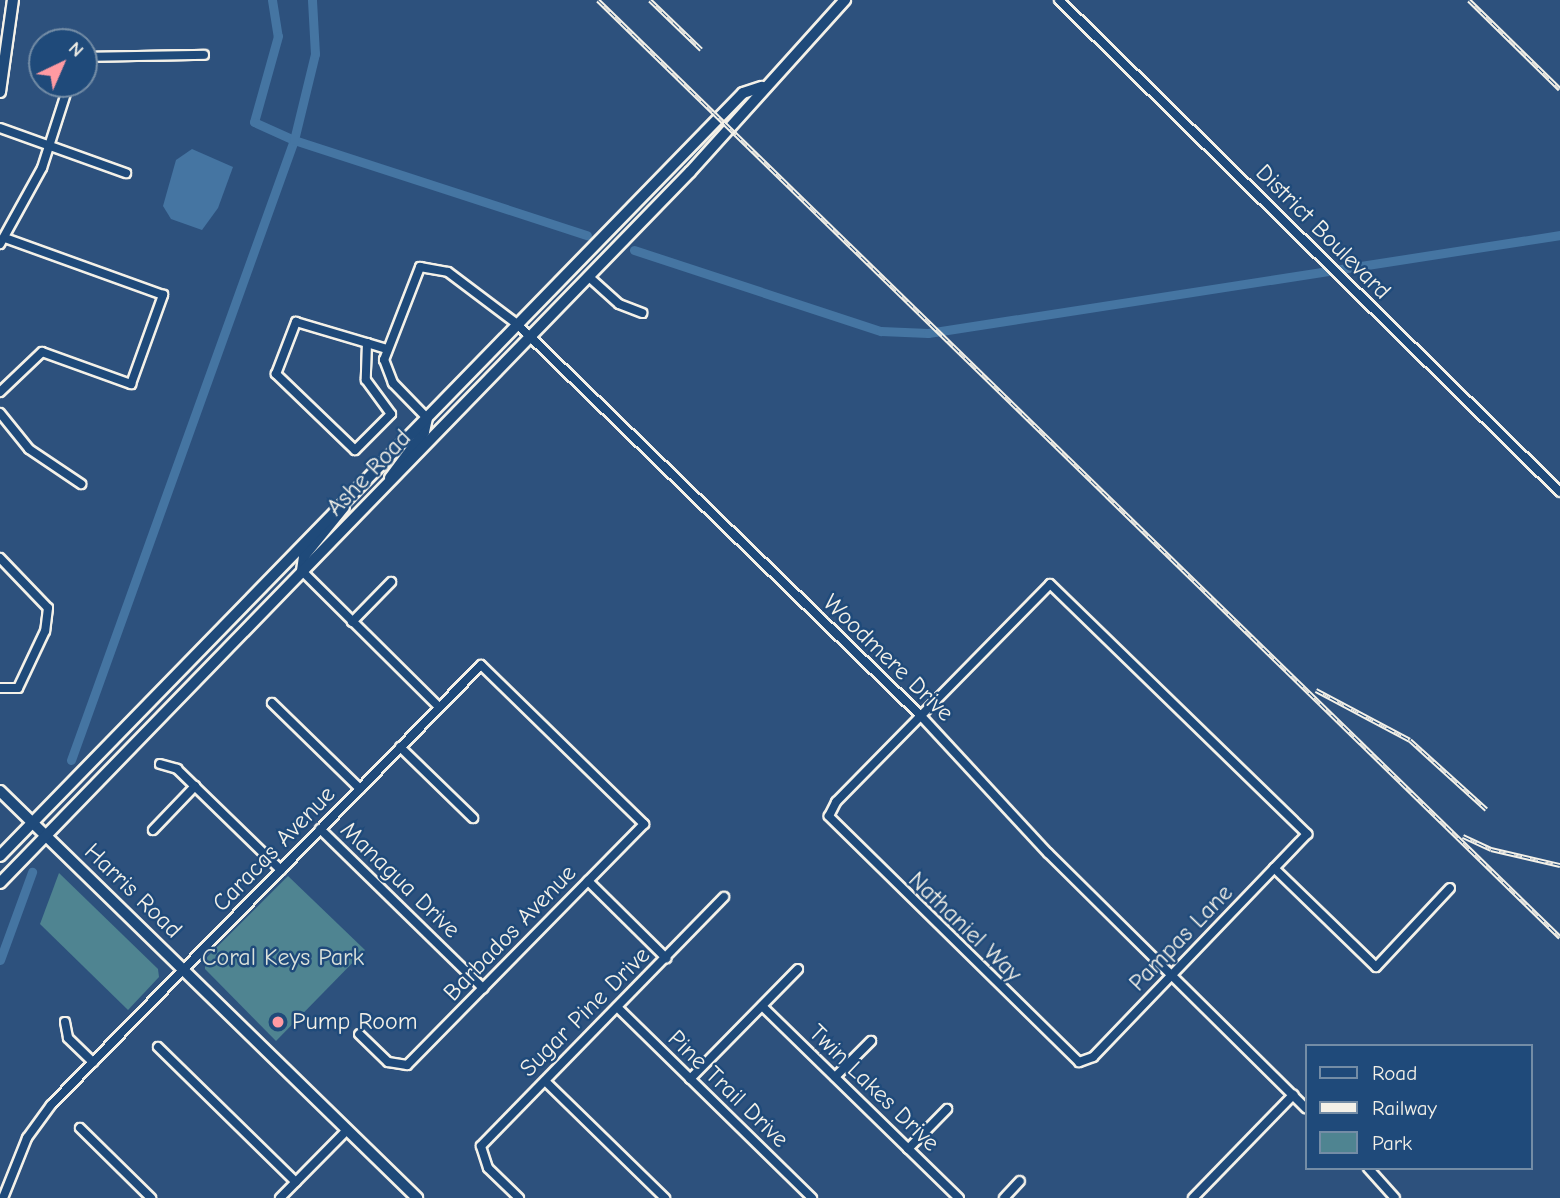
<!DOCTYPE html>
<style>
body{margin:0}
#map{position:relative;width:1560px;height:1198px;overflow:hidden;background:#2d517d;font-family:"Comic Neue",sans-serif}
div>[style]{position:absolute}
.green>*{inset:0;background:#4f8491}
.water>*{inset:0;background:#4575a2}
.canal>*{height:9px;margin:-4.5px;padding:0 4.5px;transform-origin:4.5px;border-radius:4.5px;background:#4575a2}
.roads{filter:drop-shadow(2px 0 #f4f1e8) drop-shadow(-2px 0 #f4f1e8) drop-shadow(0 2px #f4f1e8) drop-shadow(0 -2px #f4f1e8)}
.minor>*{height:8px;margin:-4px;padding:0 4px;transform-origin:4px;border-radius:4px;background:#1f4a7a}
.tertiary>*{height:10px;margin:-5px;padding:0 5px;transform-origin:5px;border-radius:5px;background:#1f4a7a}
.rail>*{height:5px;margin-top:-2.5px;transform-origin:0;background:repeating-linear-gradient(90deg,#1f4a7a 0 8px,#f4f1e8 0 16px);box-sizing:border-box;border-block:2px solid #f4f1e8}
.dots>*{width:19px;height:19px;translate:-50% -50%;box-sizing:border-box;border:4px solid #1f4a7a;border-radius:50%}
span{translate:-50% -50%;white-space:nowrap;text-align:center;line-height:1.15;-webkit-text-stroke:5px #1f4a7a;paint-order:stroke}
.street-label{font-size:24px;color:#f4f1e8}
.park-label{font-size:24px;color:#dbe1db}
.poi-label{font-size:24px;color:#f4f1e8}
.left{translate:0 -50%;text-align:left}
.legend{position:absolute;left:1305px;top:1044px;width:228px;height:126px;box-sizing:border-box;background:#1f4a7a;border:2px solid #748da6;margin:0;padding:9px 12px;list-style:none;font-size:21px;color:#f4f1e8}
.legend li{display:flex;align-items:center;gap:14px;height:35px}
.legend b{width:35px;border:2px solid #748da6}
.north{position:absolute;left:28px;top:28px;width:70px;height:70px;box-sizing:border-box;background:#1f4a7a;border:2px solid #748da6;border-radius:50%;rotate:44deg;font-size:19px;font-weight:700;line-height:28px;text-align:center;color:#f4f1e8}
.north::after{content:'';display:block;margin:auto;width:24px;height:32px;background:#ff9aa2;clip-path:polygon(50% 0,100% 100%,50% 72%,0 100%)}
</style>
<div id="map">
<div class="green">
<div style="clip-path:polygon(59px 873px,158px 969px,159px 977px,128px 1010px,40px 924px)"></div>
<div style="clip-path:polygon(288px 876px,365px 950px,276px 1041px,205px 969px,205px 959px)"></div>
</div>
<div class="water">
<div style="clip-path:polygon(192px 149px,233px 167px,218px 208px,202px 230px,171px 219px,163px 206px,176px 160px)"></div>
</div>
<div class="canal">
<div style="left:272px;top:0;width:36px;rotate:81deg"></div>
<div style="left:278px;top:36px;width:89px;rotate:105.6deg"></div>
<div style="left:254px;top:122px;width:44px;rotate:24.2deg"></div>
<div style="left:294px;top:140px;width:308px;rotate:18deg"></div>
<div style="left:634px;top:250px;width:260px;rotate:18.2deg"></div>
<div style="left:881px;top:331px;width:47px;rotate:2.4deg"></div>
<div style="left:928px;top:333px;width:640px;rotate:-8.81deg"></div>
<div style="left:71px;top:760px;width:659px;rotate:-70.22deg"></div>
<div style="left:294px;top:140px;width:89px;rotate:-76.3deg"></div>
<div style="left:315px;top:54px;width:54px;rotate:-93.2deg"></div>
<div style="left:0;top:960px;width:94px;rotate:-70deg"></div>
</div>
<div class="roads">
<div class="minor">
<div style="left:1059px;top:0;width:702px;rotate:44.48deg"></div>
<div style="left:84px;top:57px;width:120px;rotate:-1deg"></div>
<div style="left:0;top:128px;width:134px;rotate:19.7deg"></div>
<div style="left:0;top:244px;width:87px;rotate:-61.1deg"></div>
<div style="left:42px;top:168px;width:88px;rotate:-72.2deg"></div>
<div style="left:589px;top:277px;width:40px;rotate:42deg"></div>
<div style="left:619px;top:304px;width:25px;rotate:21deg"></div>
<div style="left:367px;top:343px;width:37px;rotate:92deg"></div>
<div style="left:366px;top:380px;width:42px;rotate:53.7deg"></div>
<div style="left:391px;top:414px;width:51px;rotate:135deg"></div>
<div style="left:355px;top:450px;width:110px;rotate:-136.1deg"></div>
<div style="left:276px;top:374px;width:56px;rotate:-69deg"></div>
<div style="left:296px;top:322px;width:74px;rotate:16.5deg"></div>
<div style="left:367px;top:343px;width:21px;rotate:17deg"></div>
<div style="left:0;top:392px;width:58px;rotate:-43.6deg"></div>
<div style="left:42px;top:352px;width:95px;rotate:19.8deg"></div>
<div style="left:131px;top:384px;width:95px;rotate:-70.2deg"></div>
<div style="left:163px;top:295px;width:168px;rotate:-160.2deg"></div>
<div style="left:0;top:413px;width:46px;rotate:51.1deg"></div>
<div style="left:29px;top:449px;width:63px;rotate:33.9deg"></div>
<div style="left:427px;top:418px;width:49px;rotate:-134.2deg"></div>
<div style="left:393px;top:383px;width:25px;rotate:-111deg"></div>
<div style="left:384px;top:360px;width:100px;rotate:-68.8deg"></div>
<div style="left:420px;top:267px;width:28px;rotate:10deg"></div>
<div style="left:448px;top:272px;width:86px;rotate:37deg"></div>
<div style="left:517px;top:324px;width:562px;rotate:44.13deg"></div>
<div style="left:920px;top:715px;width:188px;rotate:47.2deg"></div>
<div style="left:1048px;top:853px;width:363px;rotate:44.7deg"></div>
<div style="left:0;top:558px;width:69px;rotate:46.2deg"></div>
<div style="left:48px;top:608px;width:23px;rotate:97deg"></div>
<div style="left:45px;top:631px;width:63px;rotate:115.3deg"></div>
<div style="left:18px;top:688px;width:18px;rotate:180deg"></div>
<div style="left:302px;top:571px;width:193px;rotate:44.8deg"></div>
<div style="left:1050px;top:584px;width:359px;rotate:44.2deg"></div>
<div style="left:1307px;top:834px;width:309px;rotate:133.8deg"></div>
<div style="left:1093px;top:1057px;width:15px;rotate:160deg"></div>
<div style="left:1079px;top:1062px;width:351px;rotate:-135.5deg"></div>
<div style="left:829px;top:816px;width:16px;rotate:-63deg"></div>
<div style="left:836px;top:802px;width:305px;rotate:-45.5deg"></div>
<div style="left:352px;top:622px;width:56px;rotate:-45.7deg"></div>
<div style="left:272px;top:703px;width:123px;rotate:44.3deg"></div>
<div style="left:400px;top:747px;width:102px;rotate:44.2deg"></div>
<div style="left:160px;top:764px;width:18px;rotate:16deg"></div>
<div style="left:177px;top:769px;width:145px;rotate:44.2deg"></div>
<div style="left:320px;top:829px;width:228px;rotate:44.3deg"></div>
<div style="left:153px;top:830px;width:61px;rotate:-46.3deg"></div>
<div style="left:1274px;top:868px;width:142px;rotate:44.1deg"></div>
<div style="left:1376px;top:967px;width:108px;rotate:-46.9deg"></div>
<div style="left:588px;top:881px;width:110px;rotate:44.6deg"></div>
<div style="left:762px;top:1006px;width:275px;rotate:44.3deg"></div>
<div style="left:617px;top:1007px;width:273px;rotate:44.4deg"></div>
<div style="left:65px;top:1022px;width:16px;rotate:79deg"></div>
<div style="left:68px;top:1038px;width:35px;rotate:44deg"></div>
<div style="left:158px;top:1047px;width:193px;rotate:44.4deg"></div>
<div style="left:835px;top:1077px;width:51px;rotate:-45deg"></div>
<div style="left:690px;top:1079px;width:154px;rotate:-45.5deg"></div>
<div style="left:545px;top:1081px;width:168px;rotate:44.3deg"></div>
<div style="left:80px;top:1128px;width:100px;rotate:44.6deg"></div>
<div style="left:908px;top:1149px;width:56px;rotate:-45.7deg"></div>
<div style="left:1368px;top:1168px;width:40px;rotate:48deg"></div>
<div style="left:3px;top:1198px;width:65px;rotate:-68.2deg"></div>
<div style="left:27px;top:1138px;width:41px;rotate:-54deg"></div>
<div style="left:51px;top:1105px;width:615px;rotate:-45.66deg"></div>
<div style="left:481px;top:665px;width:228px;rotate:44.3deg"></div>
<div style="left:644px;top:824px;width:338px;rotate:134.5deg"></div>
<div style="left:407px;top:1065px;width:19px;rotate:-171deg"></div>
<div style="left:388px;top:1062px;width:40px;rotate:-136deg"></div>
<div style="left:280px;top:1198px;width:95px;rotate:-45.4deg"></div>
<div style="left:519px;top:1198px;width:43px;rotate:-135.9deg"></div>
<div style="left:488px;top:1168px;width:23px;rotate:-108deg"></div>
<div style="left:481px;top:1146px;width:348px;rotate:-45.7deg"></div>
<div style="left:1004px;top:1198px;width:23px;rotate:-47deg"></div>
<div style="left:1193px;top:1198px;width:144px;rotate:-45.8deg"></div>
</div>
<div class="tertiary">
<div style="left:0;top:92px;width:93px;rotate:-82deg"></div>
<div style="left:390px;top:478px;width:57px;rotate:-53.5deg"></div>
<div style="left:424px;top:432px;width:14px;rotate:-78deg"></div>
<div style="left:302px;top:571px;width:15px;rotate:-82deg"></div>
<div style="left:304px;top:556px;width:63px;rotate:-50.8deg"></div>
<div style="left:0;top:791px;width:583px;rotate:44.3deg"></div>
<div style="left:0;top:856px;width:1065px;rotate:-45.76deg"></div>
<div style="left:743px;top:93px;width:20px;rotate:-18deg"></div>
<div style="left:0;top:883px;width:991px;rotate:-45.86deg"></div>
<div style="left:690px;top:172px;width:232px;rotate:-48deg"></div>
</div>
</div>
<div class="rail">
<div style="left:598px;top:0;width:1343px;rotate:44.25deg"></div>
<div style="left:650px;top:0;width:71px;rotate:43.9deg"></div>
<div style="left:1469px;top:0;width:127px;rotate:44.4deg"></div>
<div style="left:1316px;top:690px;width:106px;rotate:28deg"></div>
<div style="left:1410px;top:740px;width:103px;rotate:42.2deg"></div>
<div style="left:1463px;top:836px;width:31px;rotate:25deg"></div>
<div style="left:1491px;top:849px;width:71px;rotate:13.1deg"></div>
</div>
<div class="dots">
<div style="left:278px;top:1022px;background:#ff9aa2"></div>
</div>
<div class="street-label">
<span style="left:1323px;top:232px;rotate:45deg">District Boulevard</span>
<span style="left:369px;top:473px;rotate:-46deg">Ashe Road</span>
<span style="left:888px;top:658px;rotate:44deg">Woodmere Drive</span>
<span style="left:274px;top:849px;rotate:-46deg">Caracas Avenue</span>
<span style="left:400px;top:880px;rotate:44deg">Managua Drive</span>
<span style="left:133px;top:891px;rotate:44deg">Harris Road</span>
<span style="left:965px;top:927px;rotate:44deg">Nathaniel Way</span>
<span style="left:510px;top:933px;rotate:-46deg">Barbados Avenue</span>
<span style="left:1181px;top:938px;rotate:-46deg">Pampas Lane</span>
<span style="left:585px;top:1012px;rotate:-45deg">Sugar Pine Drive</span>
<span style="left:874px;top:1088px;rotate:44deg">Twin Lakes Drive</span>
<span style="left:728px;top:1089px;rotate:44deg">Pine Trail Drive</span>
</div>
<div class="park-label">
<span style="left:283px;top:958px">Coral Keys Park</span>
</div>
<div class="poi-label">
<span class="left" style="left:292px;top:1022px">Pump Room</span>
</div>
<ul class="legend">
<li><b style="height:9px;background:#1f4a7a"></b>Road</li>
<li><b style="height:9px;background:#f4f1e8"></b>Railway</li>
<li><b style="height:19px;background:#4f8491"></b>Park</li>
</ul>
<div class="north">N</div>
</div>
